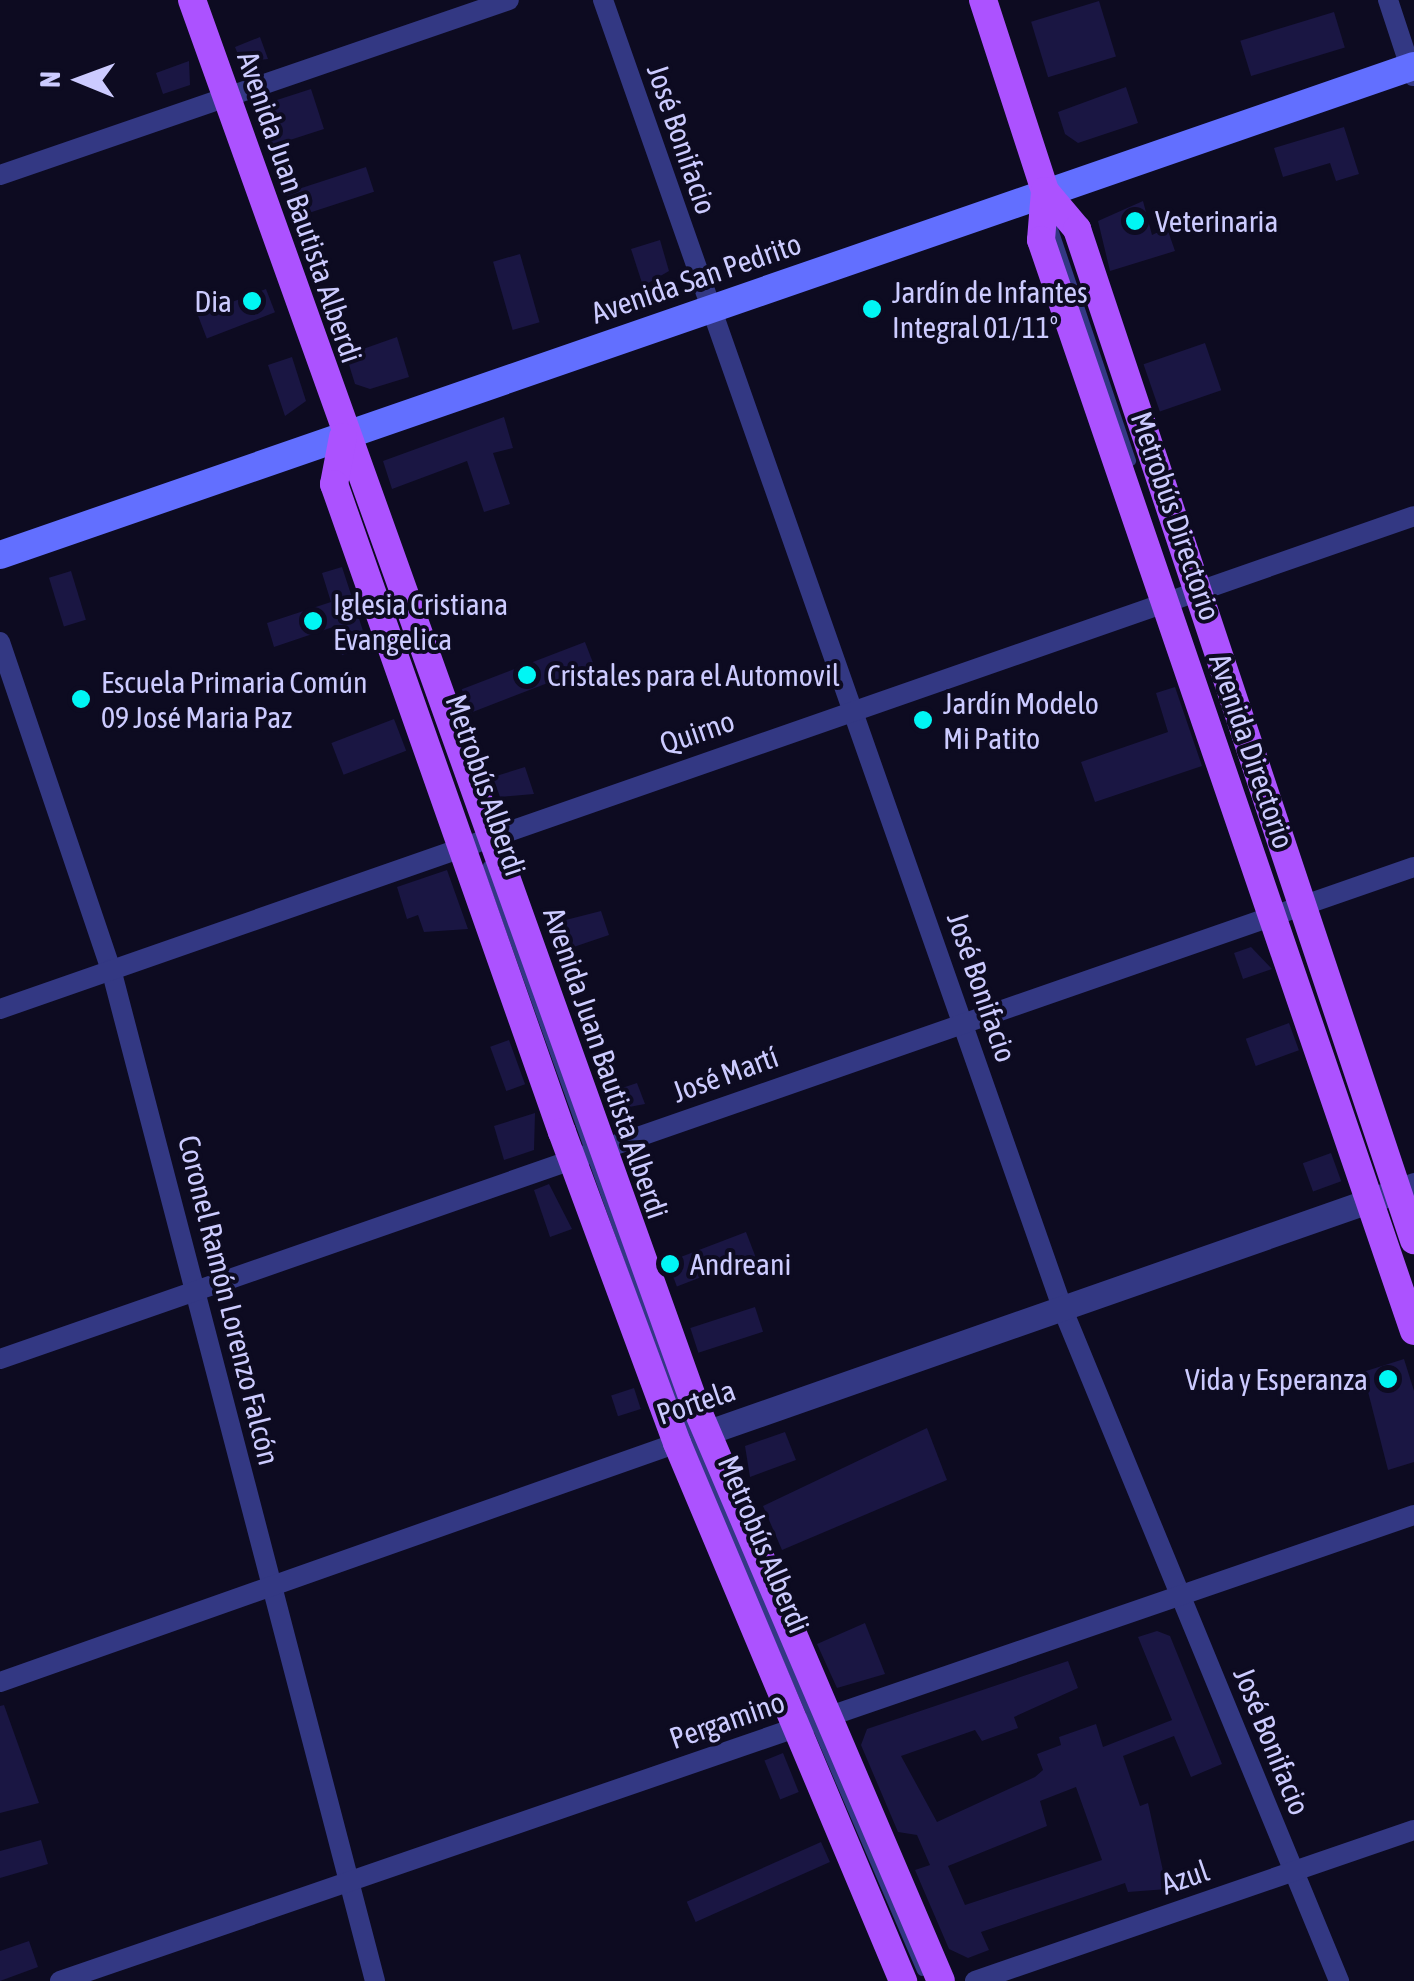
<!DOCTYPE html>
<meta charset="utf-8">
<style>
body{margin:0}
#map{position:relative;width:1414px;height:1981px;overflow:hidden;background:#0d0b21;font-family:"Asap Condensed",sans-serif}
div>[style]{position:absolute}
.building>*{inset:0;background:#1a1643;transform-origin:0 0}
.service>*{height:10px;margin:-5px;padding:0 5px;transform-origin:5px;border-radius:5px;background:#333883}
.minor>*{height:20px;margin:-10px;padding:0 10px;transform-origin:10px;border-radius:10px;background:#333883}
.tertiary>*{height:25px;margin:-12.5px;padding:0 12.5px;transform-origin:12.5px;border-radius:12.5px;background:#333883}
.secondary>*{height:28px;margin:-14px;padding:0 14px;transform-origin:14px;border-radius:14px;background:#626fff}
.primary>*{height:28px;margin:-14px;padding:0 14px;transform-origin:14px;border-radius:14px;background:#ac52ff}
.dots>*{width:28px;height:28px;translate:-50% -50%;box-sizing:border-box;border:5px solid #0d0b21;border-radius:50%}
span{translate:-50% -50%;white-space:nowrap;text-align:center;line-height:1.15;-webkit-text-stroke:8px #0d0b21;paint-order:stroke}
.street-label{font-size:30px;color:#cccbff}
.poi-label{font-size:30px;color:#cccbff}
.left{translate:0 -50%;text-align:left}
.right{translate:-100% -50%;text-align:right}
.north{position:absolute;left:30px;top:30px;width:100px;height:100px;-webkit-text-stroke:8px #0d0b21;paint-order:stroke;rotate:271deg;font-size:28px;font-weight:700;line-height:40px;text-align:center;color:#cccbff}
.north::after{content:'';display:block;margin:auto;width:35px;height:45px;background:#cccbff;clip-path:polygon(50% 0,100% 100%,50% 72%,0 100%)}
</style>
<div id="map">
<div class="building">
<div style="left:1099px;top:1px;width:58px;height:71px;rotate:73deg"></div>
<div style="left:1334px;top:12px;width:37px;height:98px;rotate:73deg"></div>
<div style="clip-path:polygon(260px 37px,268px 59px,241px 62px,235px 47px)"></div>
<div style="clip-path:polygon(189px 61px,190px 85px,163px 94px,156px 73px)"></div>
<div style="clip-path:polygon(1126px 87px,1138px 123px,1078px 143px,1065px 134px,1058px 112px)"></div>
<div style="left:311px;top:89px;width:42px;height:57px;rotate:72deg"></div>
<div style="clip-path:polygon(1344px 127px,1359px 174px,1336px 181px,1330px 163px,1283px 177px,1274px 148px)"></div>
<div style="left:366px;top:167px;width:26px;height:84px;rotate:72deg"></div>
<div style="clip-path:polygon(1143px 201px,1152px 235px,1167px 228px,1175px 251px,1110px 271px,1098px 221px)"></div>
<div style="clip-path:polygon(660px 240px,669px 271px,643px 286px,631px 249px)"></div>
<div style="left:520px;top:254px;width:71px;height:28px;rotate:74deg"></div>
<div style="left:266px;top:289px;width:25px;height:73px;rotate:69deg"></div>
<div style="clip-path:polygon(397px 337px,409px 377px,370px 389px,355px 384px,346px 355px)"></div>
<div style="left:1205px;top:343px;width:50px;height:65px;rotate:71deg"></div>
<div style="clip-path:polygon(292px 357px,306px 401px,285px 416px,268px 365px)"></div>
<div style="clip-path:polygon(504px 417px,513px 448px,493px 453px,510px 504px,484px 512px,467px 461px,392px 489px,383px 461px)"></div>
<div style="clip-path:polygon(342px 567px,368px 646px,342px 655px,333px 627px,274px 647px,267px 623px,331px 602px,322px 573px)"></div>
<div style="left:71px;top:571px;width:51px;height:23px;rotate:73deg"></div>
<div style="left:585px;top:642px;width:25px;height:132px;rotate:69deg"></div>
<div style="clip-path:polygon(1175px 687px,1202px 766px,1095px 802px,1081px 762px,1168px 732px,1156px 693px)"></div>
<div style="left:394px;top:719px;width:34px;height:67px;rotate:69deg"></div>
<div style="clip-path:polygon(525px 767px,534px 794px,500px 797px,493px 777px)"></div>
<div style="clip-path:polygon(447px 870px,468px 929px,424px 932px,418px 915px,407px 919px,397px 887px)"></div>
<div style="clip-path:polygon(601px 911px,609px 935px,556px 953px,546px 925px)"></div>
<div style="clip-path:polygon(1251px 947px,1272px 969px,1243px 979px,1234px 953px)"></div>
<div style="left:1289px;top:1023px;width:29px;height:46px;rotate:70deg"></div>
<div style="left:509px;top:1040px;width:47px;height:20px;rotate:70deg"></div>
<div style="clip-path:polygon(637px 1083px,645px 1104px,613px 1110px,607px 1093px)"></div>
<div style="clip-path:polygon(535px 1113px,534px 1150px,504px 1160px,494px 1126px)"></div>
<div style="left:1331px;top:1153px;width:30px;height:30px;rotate:70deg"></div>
<div style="clip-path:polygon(549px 1184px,572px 1229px,550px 1237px,534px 1190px)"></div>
<div style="left:746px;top:1232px;width:26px;height:84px;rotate:69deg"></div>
<div style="left:755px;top:1307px;width:26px;height:68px;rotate:72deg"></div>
<div style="clip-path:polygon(1404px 1359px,1414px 1391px,1414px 1462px,1388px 1470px,1363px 1372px)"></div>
<div style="left:634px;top:1388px;width:22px;height:24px;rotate:72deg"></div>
<div style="clip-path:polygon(927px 1428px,947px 1480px,782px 1550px,763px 1506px)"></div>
<div style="clip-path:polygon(785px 1432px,796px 1460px,750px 1477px,745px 1446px)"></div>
<div style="clip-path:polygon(865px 1623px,885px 1674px,837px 1688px,817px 1644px)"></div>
<div style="clip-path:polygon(evenodd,1157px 1631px,1170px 1636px,1222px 1764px,1191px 1777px,1174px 1736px,1123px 1756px,1140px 1806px,1148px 1803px,1167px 1889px,1128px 1892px,1125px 1883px,981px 1932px,989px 1950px,968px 1958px,949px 1949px,915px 1870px,930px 1865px,917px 1835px,898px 1832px,861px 1745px,867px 1729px,1068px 1661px,1078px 1688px,1014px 1717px,1018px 1728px,982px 1741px,975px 1730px,901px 1756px,937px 1822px,1035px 1777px,1043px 1770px,1037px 1754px,1061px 1745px,1059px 1737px,1096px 1724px,1103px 1747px,1172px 1720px,1138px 1637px,1157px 1631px,1076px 1787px,1102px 1860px,965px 1905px,948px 1866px,1047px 1826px,1040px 1801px,1076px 1787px)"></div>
<div style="clip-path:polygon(4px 1705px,39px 1803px,0 1813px,0 1706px)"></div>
<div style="left:783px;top:1753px;width:42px;height:20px;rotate:68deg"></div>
<div style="clip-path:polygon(41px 1840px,48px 1864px,0 1878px,0 1851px)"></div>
<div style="left:821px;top:1842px;width:22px;height:147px;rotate:66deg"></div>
<div style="clip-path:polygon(29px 1941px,38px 1967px,0 1981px,0 1951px)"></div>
</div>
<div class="service">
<div style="left:1052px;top:226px;width:248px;rotate:71.4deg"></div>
<div style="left:488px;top:866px;width:608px;rotate:70.28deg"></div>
<div style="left:693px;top:1438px;width:580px;rotate:66.75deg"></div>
</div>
<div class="minor">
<div style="left:603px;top:0;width:1388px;rotate:70.65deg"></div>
<div style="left:1063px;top:1310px;width:726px;rotate:67.64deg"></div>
<div style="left:1388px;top:0;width:80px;rotate:71.8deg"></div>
<div style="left:0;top:175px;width:538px;rotate:-18.97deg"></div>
<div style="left:0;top:642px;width:345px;rotate:71.3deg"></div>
<div style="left:111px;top:969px;width:1046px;rotate:75.38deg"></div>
<div style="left:0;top:1009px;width:1497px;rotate:-19.22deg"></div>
<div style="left:0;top:1359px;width:1497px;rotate:-19.19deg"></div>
<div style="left:0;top:1682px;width:718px;rotate:-19.44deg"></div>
<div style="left:60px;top:1981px;width:1432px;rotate:-18.99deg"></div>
<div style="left:975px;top:1981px;width:464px;rotate:-19deg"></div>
</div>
<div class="tertiary">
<div style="left:677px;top:1443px;width:781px;rotate:-19.29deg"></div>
</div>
<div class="secondary">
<div style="left:0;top:555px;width:1496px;rotate:-19.08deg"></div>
</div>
<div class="primary">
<div style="left:192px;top:0;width:1489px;rotate:70.3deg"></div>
<div style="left:694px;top:1402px;width:629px;rotate:66.9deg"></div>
<div style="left:983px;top:0;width:201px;rotate:72deg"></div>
<div style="left:1045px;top:191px;width:49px;rotate:94.7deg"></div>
<div style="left:1041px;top:240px;width:1153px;rotate:71.13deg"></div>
<div style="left:1045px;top:191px;width:50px;rotate:49.9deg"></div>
<div style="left:1077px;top:229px;width:1066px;rotate:71.57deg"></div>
<div style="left:343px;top:437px;width:48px;rotate:100.8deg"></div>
<div style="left:334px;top:484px;width:687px;rotate:70.62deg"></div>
<div style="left:562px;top:1132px;width:332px;rotate:69.7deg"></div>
<div style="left:677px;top:1443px;width:584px;rotate:67.21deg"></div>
</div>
<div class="dots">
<div style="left:1135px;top:221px;background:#00f6f4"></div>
<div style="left:252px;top:301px;background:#00f6f4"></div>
<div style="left:872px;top:309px;background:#00f6f4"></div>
<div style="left:313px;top:621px;background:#00f6f4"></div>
<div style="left:527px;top:675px;background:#00f6f4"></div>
<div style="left:81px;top:699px;background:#00f6f4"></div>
<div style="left:923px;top:720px;background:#00f6f4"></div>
<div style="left:670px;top:1264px;background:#00f6f4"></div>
<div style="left:1388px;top:1379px;background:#00f6f4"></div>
</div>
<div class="street-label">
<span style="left:682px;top:139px;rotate:71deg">José Bonifacio</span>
<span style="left:300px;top:207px;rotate:71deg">Avenida Juan Bautista Alberdi</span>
<span style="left:696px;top:278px;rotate:-19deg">Avenida San Pedrito</span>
<span style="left:1176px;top:516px;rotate:71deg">Metrobús Directorio</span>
<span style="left:697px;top:732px;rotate:-19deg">Quirno</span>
<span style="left:1252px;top:751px;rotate:71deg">Avenida Directorio</span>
<span style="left:486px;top:785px;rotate:71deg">Metrobús Alberdi</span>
<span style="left:982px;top:987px;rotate:71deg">José Bonifacio</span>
<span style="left:606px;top:1063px;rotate:71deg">Avenida Juan Bautista Alberdi</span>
<span style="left:725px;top:1074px;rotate:-20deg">José Martí</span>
<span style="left:229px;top:1300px;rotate:76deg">Coronel Ramón Lorenzo Falcón</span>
<span style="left:696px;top:1402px;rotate:-19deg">Portela</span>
<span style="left:764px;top:1544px;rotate:67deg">Metrobús Alberdi</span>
<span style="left:727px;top:1720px;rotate:-19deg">Pergamino</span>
<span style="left:1272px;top:1741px;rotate:68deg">José Bonifacio</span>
<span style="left:1185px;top:1877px;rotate:-19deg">Azul</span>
</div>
<div class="poi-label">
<span class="left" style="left:1155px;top:221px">Veterinaria</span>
<span class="left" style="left:892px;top:309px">Jardín de Infantes<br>Integral 01/11°</span>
<span class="right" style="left:232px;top:301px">Dia</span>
<span class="left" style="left:333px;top:621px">Iglesia Cristiana<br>Evangelica</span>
<span class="left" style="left:547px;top:675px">Cristales para el Automovil</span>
<span class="left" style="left:101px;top:699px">Escuela Primaria Común<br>09 José Maria Paz</span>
<span class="left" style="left:943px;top:720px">Jardín Modelo<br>Mi Patito</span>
<span class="left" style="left:690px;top:1264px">Andreani</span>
<span class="right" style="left:1368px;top:1379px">Vida y Esperanza</span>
</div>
<div class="north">N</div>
</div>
